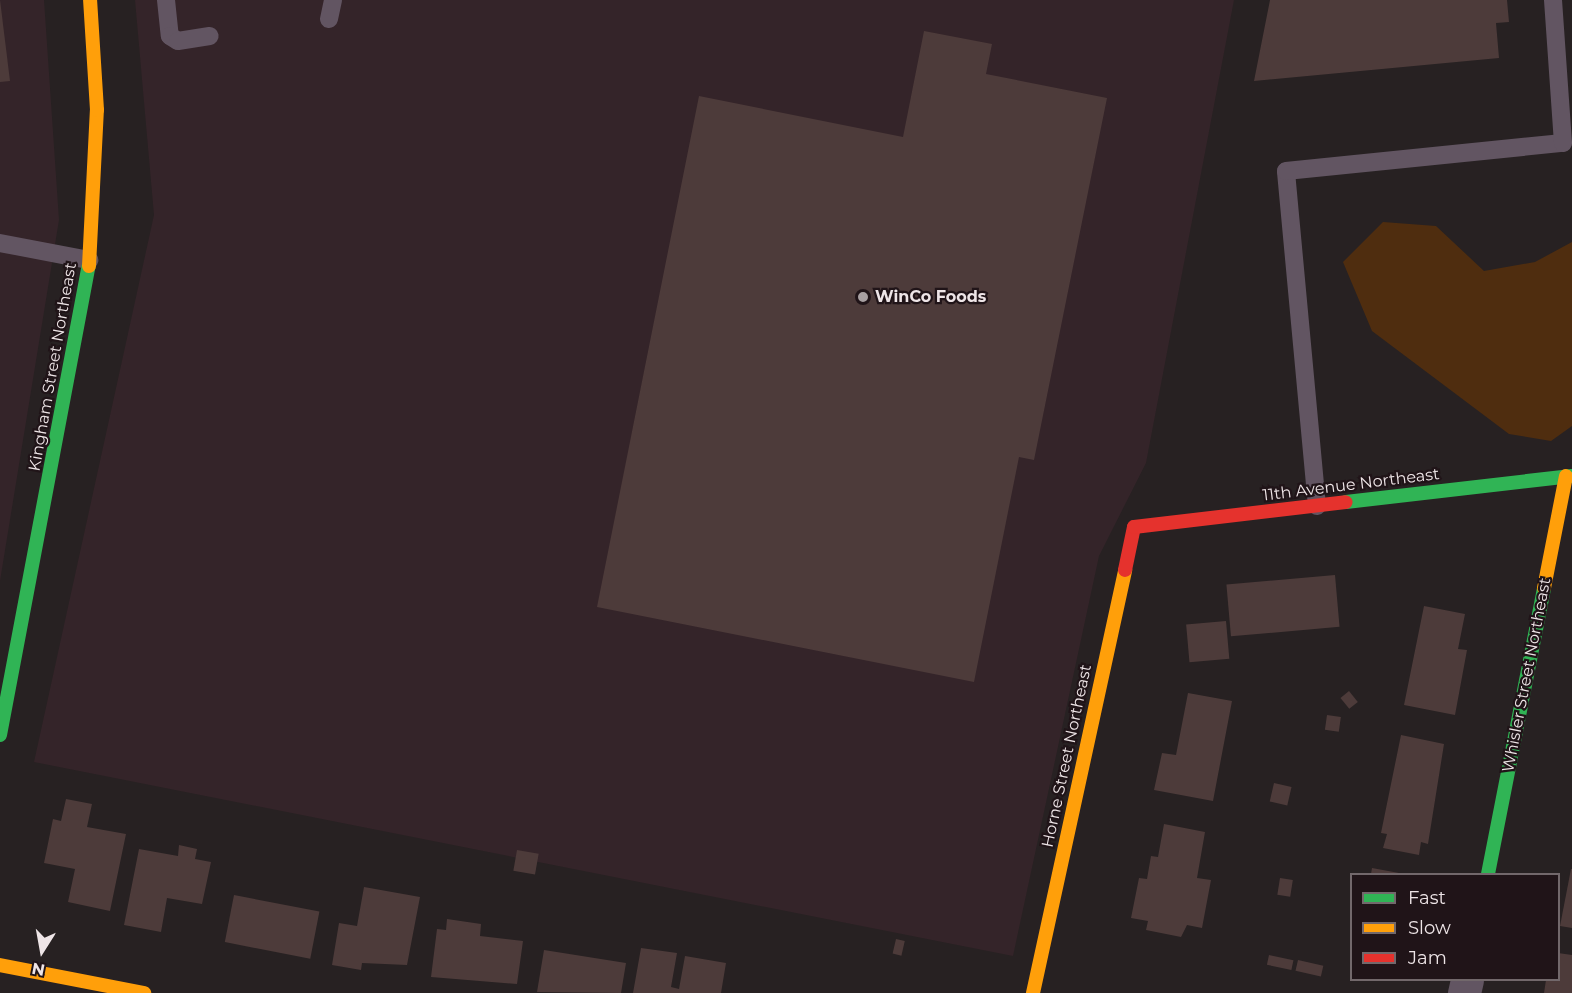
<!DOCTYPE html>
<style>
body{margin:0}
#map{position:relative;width:1572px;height:993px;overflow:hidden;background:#272122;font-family:Montserrat,sans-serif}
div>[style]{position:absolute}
.built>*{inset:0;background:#342429}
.green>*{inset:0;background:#4f2d0f}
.building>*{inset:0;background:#4d3b3a;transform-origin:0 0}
.lane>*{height:18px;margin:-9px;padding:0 9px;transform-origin:9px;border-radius:9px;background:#625562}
.street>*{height:33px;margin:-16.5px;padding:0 16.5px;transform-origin:16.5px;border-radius:16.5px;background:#625562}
.fast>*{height:14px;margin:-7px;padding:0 7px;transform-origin:7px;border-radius:7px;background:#30b455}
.slow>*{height:14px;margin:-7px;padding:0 7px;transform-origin:7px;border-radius:7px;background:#ff9f0a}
.jam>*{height:14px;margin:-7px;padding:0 7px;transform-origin:7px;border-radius:7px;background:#e5322d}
.dots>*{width:16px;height:16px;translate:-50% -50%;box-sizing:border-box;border:3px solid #201418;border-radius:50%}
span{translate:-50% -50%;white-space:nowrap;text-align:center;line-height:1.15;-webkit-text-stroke:4.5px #201418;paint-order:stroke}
.poi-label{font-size:16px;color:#eee5e7;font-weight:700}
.left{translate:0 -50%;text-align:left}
.street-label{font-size:16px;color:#eee5e7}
.legend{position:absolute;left:1350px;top:873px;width:210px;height:108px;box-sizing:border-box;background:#201418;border:2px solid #72686b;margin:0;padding:8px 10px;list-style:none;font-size:18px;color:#eee5e7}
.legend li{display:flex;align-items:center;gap:12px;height:30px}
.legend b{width:30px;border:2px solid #72686b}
.north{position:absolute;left:12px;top:921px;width:60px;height:60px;-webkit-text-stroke:4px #201418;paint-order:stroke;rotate:191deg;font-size:16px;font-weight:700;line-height:24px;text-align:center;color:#eee5e7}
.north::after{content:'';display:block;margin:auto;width:21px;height:27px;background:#eee5e7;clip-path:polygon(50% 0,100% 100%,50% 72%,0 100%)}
</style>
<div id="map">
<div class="built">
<div style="clip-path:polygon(0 0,44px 0,59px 220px,0 581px)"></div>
<div style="clip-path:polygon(135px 0,1234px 0,1146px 463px,1099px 556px,1013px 956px,34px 762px,154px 215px)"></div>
</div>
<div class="green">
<div style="clip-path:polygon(1383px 222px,1436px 226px,1484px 271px,1535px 262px,1572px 242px,1572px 426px,1551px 441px,1509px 434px,1372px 331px,1343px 262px)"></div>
</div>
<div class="building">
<div style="clip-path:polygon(0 0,10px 81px,0 82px)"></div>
<div style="clip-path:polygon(1270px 0,1507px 0,1509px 22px,1496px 23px,1499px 58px,1254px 81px)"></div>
<div style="clip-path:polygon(924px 31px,992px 44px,986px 74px,1107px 98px,1034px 460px,1019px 457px,974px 682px,597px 607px,699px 96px,903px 137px)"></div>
<div style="left:1335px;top:575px;width:52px;height:109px;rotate:85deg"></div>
<div style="clip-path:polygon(1424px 606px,1465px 614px,1458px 649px,1467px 650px,1455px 715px,1404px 705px)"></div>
<div style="left:1226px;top:621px;width:38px;height:40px;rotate:85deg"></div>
<div style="left:1349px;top:691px;width:14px;height:11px;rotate:51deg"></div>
<div style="clip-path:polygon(1188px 693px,1232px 701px,1213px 801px,1154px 790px,1162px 753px,1176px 755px)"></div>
<div style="left:1327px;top:715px;width:14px;height:15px;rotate:8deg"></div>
<div style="clip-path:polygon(1401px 735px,1444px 744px,1428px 844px,1421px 842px,1419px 855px,1383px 848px,1387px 834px,1381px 833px)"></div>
<div style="left:1274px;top:783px;width:18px;height:19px;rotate:13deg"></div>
<div style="clip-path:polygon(66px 799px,92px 804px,87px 827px,126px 834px,110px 911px,68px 902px,75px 869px,44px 863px,53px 819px,61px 821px)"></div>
<div style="clip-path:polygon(1164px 824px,1205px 832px,1197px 878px,1211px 880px,1202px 928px,1187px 925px,1181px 937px,1146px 930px,1148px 921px,1131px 918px,1139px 878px,1147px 879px,1151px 856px,1158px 857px)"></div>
<div style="clip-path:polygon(179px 845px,197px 849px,195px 859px,211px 862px,202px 904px,167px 898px,161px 932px,124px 925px,139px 849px,178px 856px)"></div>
<div style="left:517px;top:850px;width:22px;height:21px;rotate:10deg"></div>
<div style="clip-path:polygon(1372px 868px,1399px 873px,1399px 874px,1371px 874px)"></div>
<div style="clip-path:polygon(1571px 869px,1572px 869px,1572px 928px,1560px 926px)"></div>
<div style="left:1280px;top:878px;width:13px;height:17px;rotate:9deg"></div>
<div style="clip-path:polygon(364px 887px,420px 897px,407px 965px,362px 963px,361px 970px,332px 965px,339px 923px,357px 926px)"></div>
<div style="left:234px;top:895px;width:87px;height:48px;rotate:11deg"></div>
<div style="clip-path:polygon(447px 919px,481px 924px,480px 936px,523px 941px,517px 984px,431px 977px,437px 929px,446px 930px)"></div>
<div style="left:896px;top:939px;width:9px;height:15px;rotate:13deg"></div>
<div style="clip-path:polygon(641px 948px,677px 953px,671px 987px,679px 989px,685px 956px,726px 963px,721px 993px,633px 993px)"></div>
<div style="clip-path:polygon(544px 950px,626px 963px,621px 993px,537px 992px)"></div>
<div style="clip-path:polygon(1558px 953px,1572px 955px,1572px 993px,1544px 993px,1546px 980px,1558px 980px)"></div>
<div style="left:1269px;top:955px;width:25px;height:10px;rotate:12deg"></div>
<div style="left:1298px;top:960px;width:26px;height:11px;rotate:13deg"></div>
</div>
<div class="lane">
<div style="left:166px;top:0;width:36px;rotate:84deg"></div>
<div style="left:170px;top:36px;width:9px;rotate:32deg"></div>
<div style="left:178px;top:41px;width:32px;rotate:-9deg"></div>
<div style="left:329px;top:19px;width:19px;rotate:-78deg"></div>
<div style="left:0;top:243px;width:91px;rotate:10.8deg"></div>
<div style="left:1317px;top:506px;width:336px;rotate:-95.3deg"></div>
<div style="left:1286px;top:171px;width:278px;rotate:-5.8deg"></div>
<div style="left:1563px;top:143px;width:143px;rotate:-94deg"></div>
</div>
<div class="street">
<div style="left:1464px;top:993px;width:13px;rotate:-77deg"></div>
</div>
<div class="fast">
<div style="left:1346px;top:502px;width:227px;rotate:-6.6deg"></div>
<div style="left:0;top:735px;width:477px;rotate:-79.3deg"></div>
<div style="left:1488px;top:874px;width:291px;rotate:-78.9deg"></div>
</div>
<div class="slow">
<div style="left:89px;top:266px;width:156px;rotate:-87.1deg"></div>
<div style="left:97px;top:110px;width:110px;rotate:-93.6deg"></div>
<div style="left:1544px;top:588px;width:114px;rotate:-78.9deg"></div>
<div style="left:0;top:965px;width:147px;rotate:11deg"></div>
<div style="left:1033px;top:993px;width:433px;rotate:-77.7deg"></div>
</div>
<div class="jam">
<div style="left:1125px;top:570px;width:44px;rotate:-78.2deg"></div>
<div style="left:1134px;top:527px;width:213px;rotate:-6.7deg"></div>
</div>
<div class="dots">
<div style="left:863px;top:297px;background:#a8a0a2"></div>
</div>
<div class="poi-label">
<span class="left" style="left:875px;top:297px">WinCo Foods</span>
</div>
<div class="street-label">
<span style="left:53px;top:367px;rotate:-80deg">Kingham Street Northeast</span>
<span style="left:1351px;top:485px;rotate:-7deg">11th Avenue Northeast</span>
<span style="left:1527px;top:675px;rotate:-79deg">Whisler Street Northeast</span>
<span style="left:1067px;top:756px;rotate:-78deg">Horne Street Northeast</span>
</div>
<ul class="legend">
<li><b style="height:8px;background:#30b455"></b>Fast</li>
<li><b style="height:8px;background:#ff9f0a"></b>Slow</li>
<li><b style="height:8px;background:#e5322d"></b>Jam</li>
</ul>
<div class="north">N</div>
</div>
